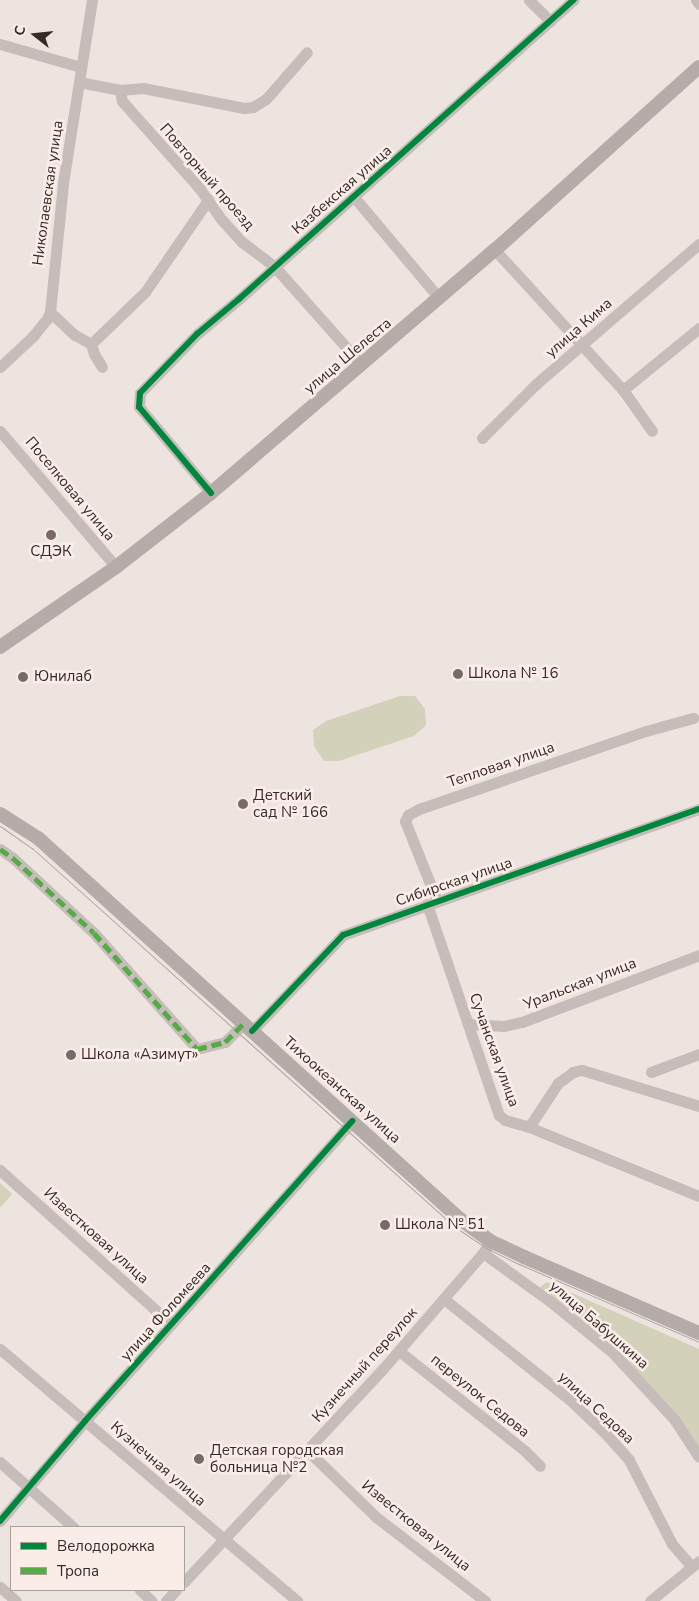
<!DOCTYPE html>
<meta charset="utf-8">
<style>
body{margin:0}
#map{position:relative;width:699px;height:1601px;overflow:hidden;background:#ede4e0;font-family:"Nunito Sans",sans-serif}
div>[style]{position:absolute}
.green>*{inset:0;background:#d3d1ba}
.minor>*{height:11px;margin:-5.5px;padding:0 5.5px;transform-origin:5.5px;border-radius:5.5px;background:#c6bcb9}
.major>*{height:14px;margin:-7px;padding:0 7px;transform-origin:7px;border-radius:7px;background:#b5aba8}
.tram>*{height:1px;margin:-0.5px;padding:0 0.5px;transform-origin:0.5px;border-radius:0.5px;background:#aea6a3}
.quiet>*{height:5px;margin-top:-2.5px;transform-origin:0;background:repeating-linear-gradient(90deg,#55ab44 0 10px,transparent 0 15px)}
.cycleway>*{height:6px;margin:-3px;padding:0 3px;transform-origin:3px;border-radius:3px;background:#00873e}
.dots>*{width:14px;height:14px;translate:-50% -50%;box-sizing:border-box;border:2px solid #faede7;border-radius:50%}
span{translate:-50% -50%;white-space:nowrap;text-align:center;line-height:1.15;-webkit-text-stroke:5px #faede7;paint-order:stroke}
.street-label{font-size:15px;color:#372927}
.poi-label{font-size:15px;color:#372927}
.left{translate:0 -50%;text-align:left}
.legend{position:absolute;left:10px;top:1526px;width:175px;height:65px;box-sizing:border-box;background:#faede7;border:1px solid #ac9f9a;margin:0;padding:6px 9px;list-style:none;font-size:15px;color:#372927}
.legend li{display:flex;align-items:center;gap:10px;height:25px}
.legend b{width:25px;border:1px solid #ac9f9a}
.north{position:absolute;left:10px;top:10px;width:50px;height:50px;-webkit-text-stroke:4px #faede7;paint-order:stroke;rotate:286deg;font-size:14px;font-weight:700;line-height:20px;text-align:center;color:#372927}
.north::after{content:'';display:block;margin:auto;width:18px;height:22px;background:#372927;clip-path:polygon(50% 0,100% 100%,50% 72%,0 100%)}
</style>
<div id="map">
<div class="green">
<div style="clip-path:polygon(400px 696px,415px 696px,425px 709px,426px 725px,414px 736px,339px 761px,324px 761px,314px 746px,313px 730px,326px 721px)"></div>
<div style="clip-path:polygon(0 1183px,12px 1194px,0 1208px)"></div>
<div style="clip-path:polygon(547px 1282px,699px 1349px,699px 1449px,629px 1366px,624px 1357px,612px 1349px,611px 1335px,597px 1337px,550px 1299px,540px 1287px)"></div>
</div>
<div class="minor">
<div style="left:529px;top:0;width:30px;rotate:45deg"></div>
<div style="left:696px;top:0;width:5px;rotate:53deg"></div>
<div style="left:0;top:44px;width:84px;rotate:15.9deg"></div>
<div style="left:79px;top:82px;width:42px;rotate:11deg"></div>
<div style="left:120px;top:90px;width:23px;rotate:-5deg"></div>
<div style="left:143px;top:88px;width:103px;rotate:11.2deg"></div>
<div style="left:244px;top:108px;width:9px;rotate:-6deg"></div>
<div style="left:253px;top:107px;width:15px;rotate:-32deg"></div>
<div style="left:266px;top:99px;width:62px;rotate:-48.9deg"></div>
<div style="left:120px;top:90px;width:11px;rotate:80deg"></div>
<div style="left:122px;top:101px;width:118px;rotate:48.4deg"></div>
<div style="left:200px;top:189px;width:38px;rotate:55deg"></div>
<div style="left:222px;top:220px;width:30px;rotate:48deg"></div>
<div style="left:242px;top:242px;width:40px;rotate:37deg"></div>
<div style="left:274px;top:266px;width:132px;rotate:48.4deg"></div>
<div style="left:354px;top:197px;width:132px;rotate:49.9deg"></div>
<div style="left:495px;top:250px;width:190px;rotate:47.6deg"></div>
<div style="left:623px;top:390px;width:50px;rotate:54.7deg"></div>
<div style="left:50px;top:312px;width:34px;rotate:43deg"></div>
<div style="left:75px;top:335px;width:18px;rotate:29deg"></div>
<div style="left:91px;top:344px;width:10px;rotate:73deg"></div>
<div style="left:94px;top:354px;width:15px;rotate:58deg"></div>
<div style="left:91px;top:344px;width:75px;rotate:-43.9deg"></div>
<div style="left:145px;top:292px;width:112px;rotate:-55.6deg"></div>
<div style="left:0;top:367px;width:45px;rotate:-43.2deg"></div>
<div style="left:33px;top:336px;width:22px;rotate:-51deg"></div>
<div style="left:47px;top:319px;width:8px;rotate:-67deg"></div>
<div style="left:50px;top:312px;width:130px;rotate:-84.2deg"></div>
<div style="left:63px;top:183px;width:185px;rotate:-81deg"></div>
<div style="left:623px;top:390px;width:98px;rotate:-39.2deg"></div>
<div style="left:0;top:431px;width:179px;rotate:49.5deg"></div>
<div style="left:482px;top:438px;width:76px;rotate:-45deg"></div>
<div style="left:536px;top:384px;width:215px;rotate:-40.7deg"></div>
<div style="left:211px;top:493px;width:112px;rotate:-129.9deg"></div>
<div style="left:139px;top:407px;width:14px;rotate:-86deg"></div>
<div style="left:140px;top:393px;width:82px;rotate:-46deg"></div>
<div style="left:197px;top:334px;width:55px;rotate:-39.8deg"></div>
<div style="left:239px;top:299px;width:449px;rotate:-41.8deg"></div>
<div style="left:0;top:849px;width:16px;rotate:35deg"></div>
<div style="left:13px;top:858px;width:110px;rotate:42.8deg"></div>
<div style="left:94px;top:933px;width:155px;rotate:48.4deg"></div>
<div style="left:197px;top:1049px;width:29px;rotate:-14deg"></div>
<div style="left:225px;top:1042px;width:27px;rotate:-45deg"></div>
<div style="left:437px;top:901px;width:86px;rotate:-111.8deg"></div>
<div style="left:405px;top:821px;width:7px;rotate:-63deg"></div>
<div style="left:408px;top:815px;width:13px;rotate:-29deg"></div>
<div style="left:419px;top:809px;width:240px;rotate:-19deg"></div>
<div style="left:646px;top:731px;width:49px;rotate:-15.5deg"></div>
<div style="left:427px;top:904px;width:223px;rotate:71.2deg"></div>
<div style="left:499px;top:1115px;width:8px;rotate:40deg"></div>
<div style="left:505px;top:1120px;width:25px;rotate:16deg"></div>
<div style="left:529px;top:1127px;width:183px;rotate:22.1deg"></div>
<div style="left:468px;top:1024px;width:36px;rotate:3deg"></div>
<div style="left:504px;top:1026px;width:18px;rotate:-13deg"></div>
<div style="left:522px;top:1022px;width:189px;rotate:-20.7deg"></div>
<div style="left:252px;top:1031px;width:132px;rotate:-46.5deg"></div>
<div style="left:343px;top:935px;width:378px;rotate:-19.5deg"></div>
<div style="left:651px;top:1072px;width:51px;rotate:-20.6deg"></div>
<div style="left:529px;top:1127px;width:53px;rotate:-56.6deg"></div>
<div style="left:558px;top:1083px;width:19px;rotate:-36deg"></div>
<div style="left:573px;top:1072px;width:9px;rotate:-13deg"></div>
<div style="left:582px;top:1070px;width:122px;rotate:17.1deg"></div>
<div style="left:0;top:1170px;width:230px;rotate:42deg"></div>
<div style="left:483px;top:1253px;width:84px;rotate:35.8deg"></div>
<div style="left:551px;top:1302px;width:80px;rotate:39.4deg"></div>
<div style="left:613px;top:1353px;width:90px;rotate:47.3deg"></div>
<div style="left:674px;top:1419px;width:45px;rotate:56.7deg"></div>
<div style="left:444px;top:1299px;width:161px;rotate:38.7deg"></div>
<div style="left:570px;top:1400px;width:48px;rotate:43.3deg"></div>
<div style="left:605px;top:1433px;width:36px;rotate:48deg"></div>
<div style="left:629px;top:1460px;width:94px;rotate:62.9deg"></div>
<div style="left:672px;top:1544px;width:30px;rotate:49deg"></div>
<div style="left:0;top:1349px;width:390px;rotate:40.3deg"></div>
<div style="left:399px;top:1351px;width:161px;rotate:38.4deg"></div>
<div style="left:525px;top:1451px;width:21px;rotate:45deg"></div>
<div style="left:308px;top:1451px;width:95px;rotate:44.1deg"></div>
<div style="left:376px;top:1517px;width:138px;rotate:37.6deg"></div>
<div style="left:0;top:1462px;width:98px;rotate:41.7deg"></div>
<div style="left:0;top:1521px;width:131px;rotate:-49.6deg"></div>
<div style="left:85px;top:1421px;width:402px;rotate:-48.3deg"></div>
<div style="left:184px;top:1582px;width:289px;rotate:-47deg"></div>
<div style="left:381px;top:1371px;width:156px;rotate:-49.2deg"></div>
<div style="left:483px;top:1253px;width:14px;rotate:-60deg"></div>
<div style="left:0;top:1587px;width:21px;rotate:41deg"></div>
<div style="left:140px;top:1590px;width:16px;rotate:43deg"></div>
<div style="left:166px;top:1601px;width:15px;rotate:-48deg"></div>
<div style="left:650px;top:1601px;width:63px;rotate:-39.2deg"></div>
</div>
<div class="major">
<div style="left:0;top:647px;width:141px;rotate:-34.6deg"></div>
<div style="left:116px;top:567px;width:120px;rotate:-37.9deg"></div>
<div style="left:211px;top:493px;width:374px;rotate:-40.6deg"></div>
<div style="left:495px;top:250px;width:274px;rotate:-41.9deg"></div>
<div style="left:0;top:814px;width:45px;rotate:32.3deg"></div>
<div style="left:38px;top:838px;width:569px;rotate:42.08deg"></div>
<div style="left:460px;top:1219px;width:37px;rotate:36deg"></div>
<div style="left:490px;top:1241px;width:38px;rotate:25deg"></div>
<div style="left:524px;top:1257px;width:191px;rotate:23.5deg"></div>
</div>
<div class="tram">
<div style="left:0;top:826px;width:39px;rotate:35deg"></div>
<div style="left:32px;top:848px;width:568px;rotate:41.86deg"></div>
<div style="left:455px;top:1227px;width:37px;rotate:34deg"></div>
<div style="left:486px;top:1248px;width:37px;rotate:26deg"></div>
<div style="left:519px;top:1264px;width:196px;rotate:23.4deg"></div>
</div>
<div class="quiet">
<div style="left:0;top:849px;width:16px;rotate:35deg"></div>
<div style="left:13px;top:858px;width:110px;rotate:42.8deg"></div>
<div style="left:94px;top:933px;width:155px;rotate:48.4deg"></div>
<div style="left:197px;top:1049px;width:29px;rotate:-14deg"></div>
<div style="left:225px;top:1042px;width:27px;rotate:-45deg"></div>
</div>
<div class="cycleway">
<div style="left:211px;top:493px;width:112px;rotate:-129.9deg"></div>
<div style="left:139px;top:407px;width:14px;rotate:-86deg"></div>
<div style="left:140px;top:393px;width:82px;rotate:-46deg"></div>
<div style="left:197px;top:334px;width:55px;rotate:-39.8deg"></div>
<div style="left:239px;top:299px;width:449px;rotate:-41.8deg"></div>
<div style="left:252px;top:1031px;width:132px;rotate:-46.5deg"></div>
<div style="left:343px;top:935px;width:378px;rotate:-19.5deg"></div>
<div style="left:0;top:1521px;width:131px;rotate:-49.6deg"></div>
<div style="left:85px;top:1421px;width:402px;rotate:-48.3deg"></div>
</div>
<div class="dots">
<div style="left:51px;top:535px;background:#776a68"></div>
<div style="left:458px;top:674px;background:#776a68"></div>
<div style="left:23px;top:677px;background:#776a68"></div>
<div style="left:243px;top:804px;background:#776a68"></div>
<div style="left:71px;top:1055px;background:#776a68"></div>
<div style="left:385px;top:1225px;background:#776a68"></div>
<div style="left:199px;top:1459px;background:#776a68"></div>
</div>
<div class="street-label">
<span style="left:207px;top:177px;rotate:49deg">Повторный проезд</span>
<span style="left:342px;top:190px;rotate:-41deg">Казбекская улица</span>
<span style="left:48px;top:193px;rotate:-82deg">Николаевская улица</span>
<span style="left:579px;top:328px;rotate:-41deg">улица Кима</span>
<span style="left:348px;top:356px;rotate:-40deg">улица Шелеста</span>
<span style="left:70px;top:489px;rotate:50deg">Поселковая улица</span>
<span style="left:501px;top:765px;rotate:-19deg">Тепловая улица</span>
<span style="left:454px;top:882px;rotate:-19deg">Сибирская улица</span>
<span style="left:580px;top:984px;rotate:-21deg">Уральская улица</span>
<span style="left:494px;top:1050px;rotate:70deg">Сучанская улица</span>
<span style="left:342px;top:1090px;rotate:42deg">Тихоокеанская улица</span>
<span style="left:96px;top:1236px;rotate:42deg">Известковая улица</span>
<span style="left:166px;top:1312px;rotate:-48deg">улица Фоломеева</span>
<span style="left:599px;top:1325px;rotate:41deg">улица Бабушкина</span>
<span style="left:365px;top:1365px;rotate:-48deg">Кузнечный переулок</span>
<span style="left:480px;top:1396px;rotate:39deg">переулок Седова</span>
<span style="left:596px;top:1408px;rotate:43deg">улица Седова</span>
<span style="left:158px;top:1464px;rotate:41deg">Кузнечная улица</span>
<span style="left:416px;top:1526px;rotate:39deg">Известковая улица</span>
</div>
<div class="poi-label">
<span style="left:51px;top:552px">СДЭК</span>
<span class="left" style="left:468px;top:674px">Школа № 16</span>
<span class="left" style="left:34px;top:677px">Юнилаб</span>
<span class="left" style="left:253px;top:804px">Детский<br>сад № 166</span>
<span class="left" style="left:81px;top:1055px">Школа «Азимут»</span>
<span class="left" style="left:395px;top:1225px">Школа № 51</span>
<span class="left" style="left:210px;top:1459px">Детская городская<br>больница №2</span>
</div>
<ul class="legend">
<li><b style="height:6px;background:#00873e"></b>Велодорожка</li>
<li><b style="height:6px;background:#55ab44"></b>Тропа</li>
</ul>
<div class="north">С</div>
</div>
